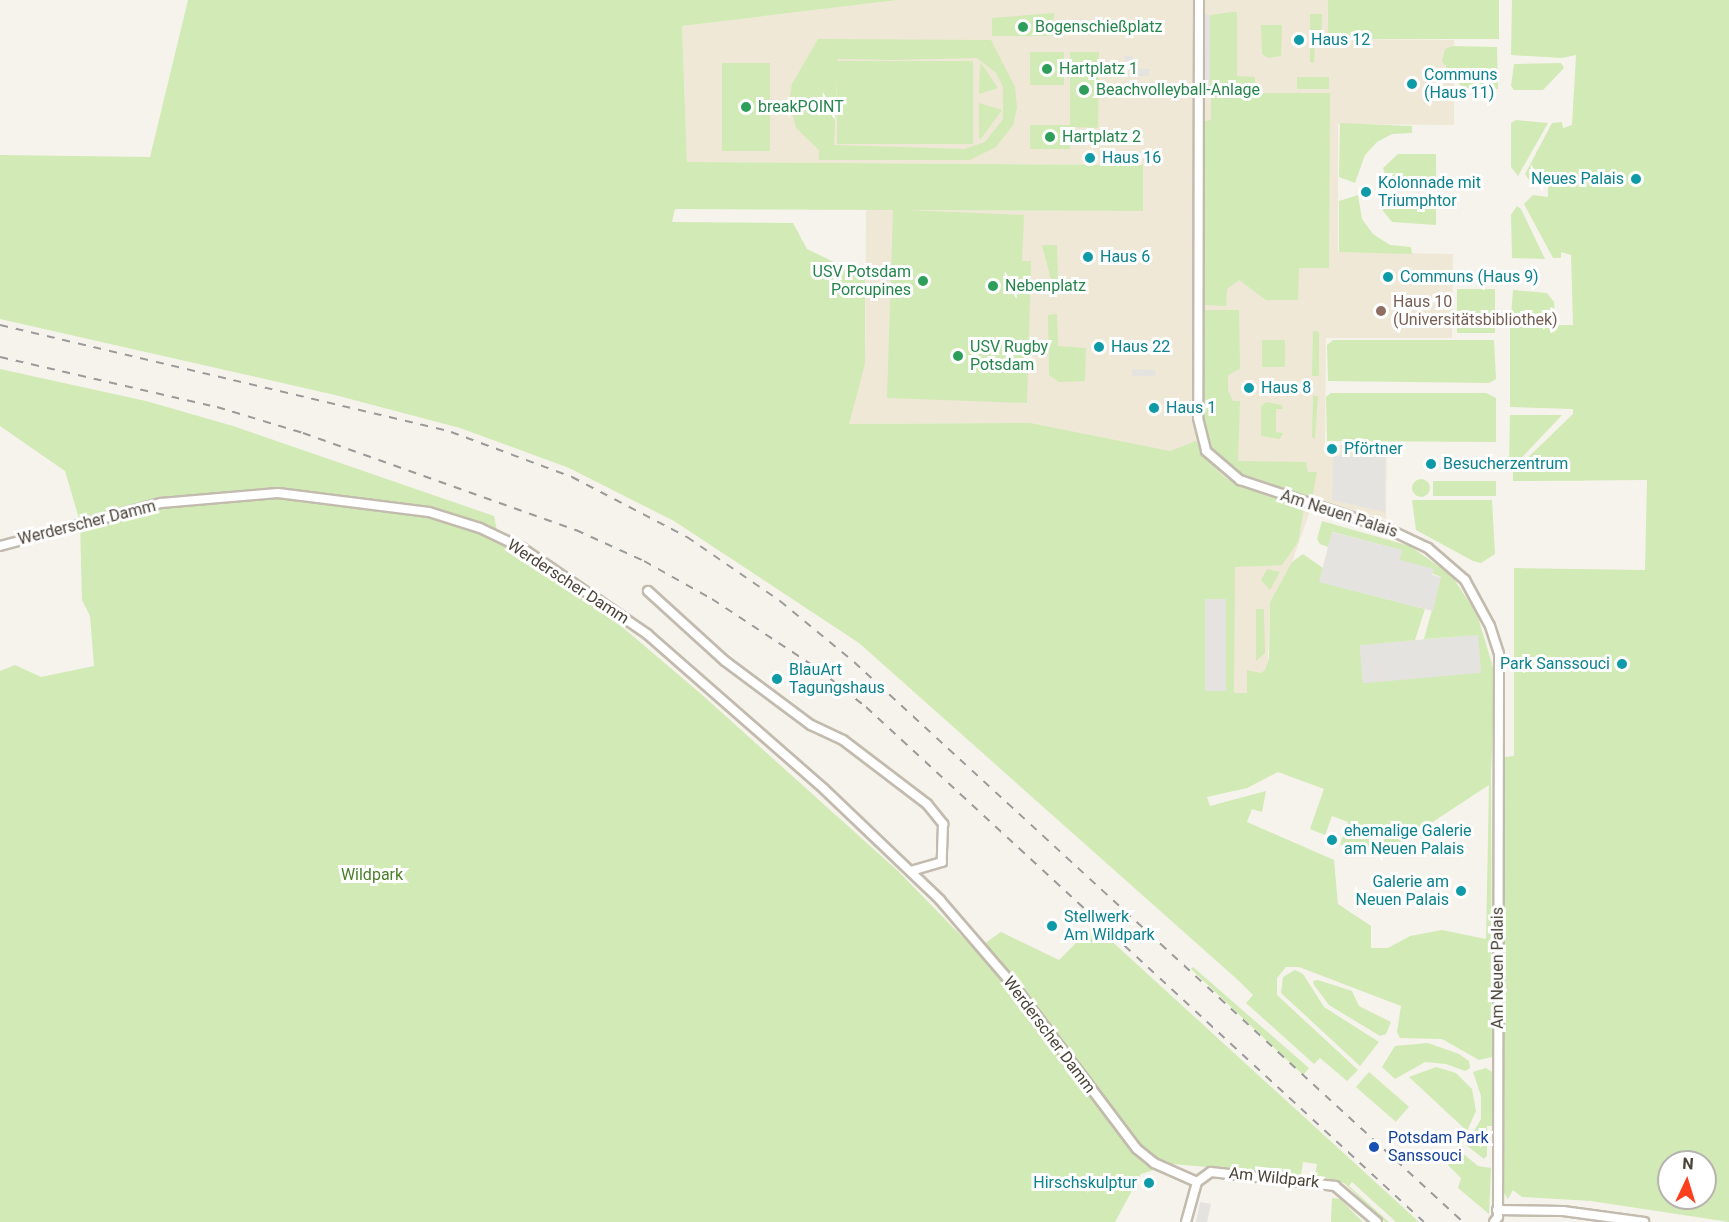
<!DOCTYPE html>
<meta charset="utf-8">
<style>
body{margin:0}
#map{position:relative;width:1729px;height:1222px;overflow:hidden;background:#f6f3ec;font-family:Roboto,sans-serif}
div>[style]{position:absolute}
.education>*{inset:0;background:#efe8d6}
.green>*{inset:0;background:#d2eab5;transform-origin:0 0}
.round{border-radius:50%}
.parking>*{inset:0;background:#e5e3e0;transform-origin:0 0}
.roads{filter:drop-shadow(2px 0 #c2bbae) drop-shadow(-2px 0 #c2bbae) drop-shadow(0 2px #c2bbae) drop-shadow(0 -2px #c2bbae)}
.minor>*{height:8px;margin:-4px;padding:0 4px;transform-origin:4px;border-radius:4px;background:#fff}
.rail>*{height:2px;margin-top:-1px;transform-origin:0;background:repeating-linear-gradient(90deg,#9a9a9a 0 8px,transparent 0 16px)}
.dots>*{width:16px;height:16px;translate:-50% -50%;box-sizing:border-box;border:3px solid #fff;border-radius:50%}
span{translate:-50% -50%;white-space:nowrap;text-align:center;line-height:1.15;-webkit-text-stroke:6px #fff;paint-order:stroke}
.leisure-label{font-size:16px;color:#27864d}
.left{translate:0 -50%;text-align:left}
.right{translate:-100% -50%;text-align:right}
.culture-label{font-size:16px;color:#0d838f}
.education-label{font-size:16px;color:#785e54}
.street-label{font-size:16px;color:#4b4439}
.park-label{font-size:16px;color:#4a7f2a}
.transit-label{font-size:16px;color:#164399}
.north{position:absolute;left:1657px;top:1150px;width:60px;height:60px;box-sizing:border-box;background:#fff;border:2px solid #b7b4b0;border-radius:50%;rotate:4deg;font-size:16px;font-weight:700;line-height:24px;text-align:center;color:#4b4439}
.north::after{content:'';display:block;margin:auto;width:21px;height:27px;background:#fc3f1d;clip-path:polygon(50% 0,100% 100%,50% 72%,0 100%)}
</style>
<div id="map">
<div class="education">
<div style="clip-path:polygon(898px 0,1328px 0,1328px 33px,1334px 39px,1454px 40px,1454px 125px,1338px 124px,1338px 252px,1453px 254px,1452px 338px,1326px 338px,1325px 445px,1387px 446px,1386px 519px,1314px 500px,1292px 562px,1270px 602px,1266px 709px,1191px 720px,1030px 423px,848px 424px,865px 363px,866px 210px,1143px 211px,1143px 165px,687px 162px,682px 26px)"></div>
</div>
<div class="green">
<div style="clip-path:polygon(evenodd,188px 0,898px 0,682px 26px,687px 162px,1143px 165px,1143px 211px,905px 210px,1024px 215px,1022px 261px,1031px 261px,1027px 403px,887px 398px,893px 210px,675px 209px,672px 222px,793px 223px,807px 249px,865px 277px,865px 364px,849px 424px,1030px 423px,1170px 451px,1196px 441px,1204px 457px,1225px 478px,1304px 509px,1298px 542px,1282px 565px,1235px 567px,1234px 693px,1247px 693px,1247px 670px,1261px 673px,1265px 670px,1269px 658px,1270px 602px,1292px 562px,1303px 554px,1323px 568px,1320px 582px,1425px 609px,1415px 640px,1359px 645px,1478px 635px,1424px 639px,1441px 577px,1399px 560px,1401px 550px,1333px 532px,1328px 547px,1320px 544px,1317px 539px,1322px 521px,1410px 546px,1452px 576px,1477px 614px,1495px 674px,1491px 773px,1492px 1057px,1479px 1060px,1442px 1039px,1400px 1038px,1397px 1032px,1401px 1006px,1299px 967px,1286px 967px,1277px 978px,1277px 995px,1358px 1070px,1347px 1081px,1320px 1058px,1314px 1064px,1246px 1003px,1253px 995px,1239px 981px,859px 643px,674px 521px,569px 468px,460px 428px,335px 395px,0 319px,0 155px,150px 157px,188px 0,1225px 599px,1226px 690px,1206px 691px,1205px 600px,1225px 599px,188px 0,1278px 772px,1324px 789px,1310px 829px,1325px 835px,1332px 816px,1348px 822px,1340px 844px,1356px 855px,1373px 857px,1387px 852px,1489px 785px,1486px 939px,1442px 930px,1410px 936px,1388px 948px,1371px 948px,1371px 926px,1338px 904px,1334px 860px,1247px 822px,1252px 809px,1262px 812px,1266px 791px,1210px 806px,1207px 797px,1247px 788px,1278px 772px)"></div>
<div style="clip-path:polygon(1328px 0,1499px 0,1499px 39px,1334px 39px,1328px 33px)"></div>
<div style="clip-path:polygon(evenodd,1512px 0,1729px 0,1729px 1222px,1591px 1201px,1522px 1197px,1513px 1190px,1508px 1199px,1504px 1193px,1505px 757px,1514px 756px,1514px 568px,1645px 570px,1647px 480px,1513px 481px,1513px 472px,1573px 414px,1573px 409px,1510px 407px,1510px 325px,1573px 325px,1571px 255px,1561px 252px,1561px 258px,1553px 258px,1524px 204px,1533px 195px,1548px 197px,1548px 183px,1531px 183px,1525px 174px,1552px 123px,1562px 122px,1563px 128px,1572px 125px,1576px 55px,1562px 58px,1511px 55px,1512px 0,1669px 1162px,1705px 1162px,1705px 1198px,1669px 1198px,1669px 1162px)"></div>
<div style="clip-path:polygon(1231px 12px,1237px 12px,1237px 76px,1255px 77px,1255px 88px,1210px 88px,1210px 15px)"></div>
<div style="clip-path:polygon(1054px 13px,1054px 36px,992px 36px,992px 18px)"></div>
<div style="clip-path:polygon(1310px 14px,1322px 14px,1321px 45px,1315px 45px,1314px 63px,1310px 62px)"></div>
<div style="clip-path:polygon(1261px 25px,1282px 25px,1281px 56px,1268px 58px,1262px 54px)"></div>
<div style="clip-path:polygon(evenodd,818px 39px,991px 40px,1015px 87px,1017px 108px,1013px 125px,996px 147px,970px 160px,819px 160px,819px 150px,796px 128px,789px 101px,792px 84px,818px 39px,838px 55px,838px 59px,894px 60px,977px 58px,996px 73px,1003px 87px,1003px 119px,985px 142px,965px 149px,834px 145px,838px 55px)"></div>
<div style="clip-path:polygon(1452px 46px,1497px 47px,1498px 89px,1471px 89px,1460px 85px,1442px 61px,1445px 49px)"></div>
<div style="left:1030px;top:52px;width:34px;height:33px"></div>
<div style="clip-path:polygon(1070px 52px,1099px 52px,1098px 128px,1070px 127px,1070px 149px,1030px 149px,1030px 125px,1070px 125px)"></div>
<div style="left:837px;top:61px;width:136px;height:83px"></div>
<div style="left:722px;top:63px;width:48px;height:88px"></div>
<div style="clip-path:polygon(981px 63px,998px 88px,979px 94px,980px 66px)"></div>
<div style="clip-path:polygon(1514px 64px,1561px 63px,1564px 68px,1543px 90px,1514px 90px,1511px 86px)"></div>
<div style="left:1297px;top:77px;width:32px;height:12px"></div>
<div style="clip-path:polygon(1211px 93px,1330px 93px,1329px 268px,1299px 268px,1298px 300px,1266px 300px,1239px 280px,1227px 289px,1226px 306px,1204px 305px,1205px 121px,1211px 120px)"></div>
<div style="clip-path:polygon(979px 103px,1002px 110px,980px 140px,979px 136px)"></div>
<div style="clip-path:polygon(1516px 120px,1548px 123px,1518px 176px,1511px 167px,1511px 123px)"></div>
<div style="clip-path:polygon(1340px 123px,1412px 126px,1412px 133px,1392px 134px,1377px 142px,1365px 155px,1355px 183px,1339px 177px)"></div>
<div style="clip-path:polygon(1398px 154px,1436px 154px,1436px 181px,1388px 183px,1383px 168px)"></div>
<div style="clip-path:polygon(1358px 195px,1362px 219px,1373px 234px,1390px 245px,1411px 247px,1412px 254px,1339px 252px,1339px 201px)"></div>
<div style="clip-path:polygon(1388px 195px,1436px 197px,1436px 225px,1392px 222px,1383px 211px)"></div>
<div style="clip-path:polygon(1517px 206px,1521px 209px,1545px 259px,1512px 258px,1511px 215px)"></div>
<div style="clip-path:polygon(1042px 245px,1057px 245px,1058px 290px,1051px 280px)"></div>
<div style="left:1495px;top:289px;width:44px;height:38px;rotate:90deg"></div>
<div style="clip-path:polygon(1513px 290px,1547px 293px,1554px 302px,1555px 318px,1511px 317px)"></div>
<div style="clip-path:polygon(1203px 310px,1239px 310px,1240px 369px,1228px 375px,1228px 390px,1233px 401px,1240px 401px,1238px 461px,1306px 462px,1308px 472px,1317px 472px,1312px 499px,1241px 475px,1223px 463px,1211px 448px,1202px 417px)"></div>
<div style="clip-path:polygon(1057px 314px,1058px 346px,1086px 348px,1085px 381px,1059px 382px,1049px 375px,1048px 315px)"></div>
<div style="clip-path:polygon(1313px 331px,1319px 332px,1319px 376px,1312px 376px)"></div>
<div style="left:1262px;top:340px;width:23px;height:27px"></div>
<div style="clip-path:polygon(1333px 340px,1494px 340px,1496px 379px,1489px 383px,1328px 381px,1327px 345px)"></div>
<div style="clip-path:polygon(0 369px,146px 401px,233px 426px,494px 516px,499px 541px,621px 626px,700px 693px,898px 871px,975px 950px,1001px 932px,1059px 960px,1094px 925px,1419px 1222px,1396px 1222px,1352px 1182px,1349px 1186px,1389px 1222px,1385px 1222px,1344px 1183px,1315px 1176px,1317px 1164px,1303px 1162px,1301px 1175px,1172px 1164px,1141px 1174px,1115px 1222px,0 1222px,0 671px,15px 665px,41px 677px,94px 666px,90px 616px,82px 600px,80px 522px,65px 471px,0 426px)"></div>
<div style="clip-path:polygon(1331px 393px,1486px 393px,1496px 398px,1496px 442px,1327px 441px,1326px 397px)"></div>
<div style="clip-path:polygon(1313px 396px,1318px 396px,1315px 439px,1312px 437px)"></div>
<div style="clip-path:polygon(1266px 402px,1282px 405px,1283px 409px,1276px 409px,1276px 432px,1283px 433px,1280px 439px,1261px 436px,1261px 406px)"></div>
<div style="clip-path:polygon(1510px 415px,1562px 415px,1511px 469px,1509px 466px)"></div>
<div class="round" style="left:1412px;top:479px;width:18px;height:18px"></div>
<div style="left:1433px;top:481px;width:63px;height:15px"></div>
<div style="clip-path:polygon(1412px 500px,1492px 500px,1495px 554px,1481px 563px,1473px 561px,1416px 530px)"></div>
<div style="clip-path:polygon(1267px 569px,1280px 572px,1270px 590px,1261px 580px)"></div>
<div style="clip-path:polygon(1256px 609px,1264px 609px,1265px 653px,1256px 661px)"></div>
<div style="clip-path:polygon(1193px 967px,1309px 1068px,1303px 1075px,1191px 969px)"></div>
<div style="clip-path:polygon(1295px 970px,1303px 974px,1324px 1007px,1379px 1042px,1360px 1066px,1281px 993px,1283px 977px)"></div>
<div style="clip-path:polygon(1318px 980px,1352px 991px,1359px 1006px,1391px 1022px,1386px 1034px,1380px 1036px,1329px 1005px,1314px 985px,1313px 981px)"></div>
<div style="clip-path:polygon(1428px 1043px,1459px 1054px,1469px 1061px,1470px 1068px,1465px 1071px,1446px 1064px,1425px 1062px,1395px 1079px,1382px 1067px,1395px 1046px)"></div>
<div style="clip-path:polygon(1436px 1067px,1456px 1073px,1472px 1089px,1476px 1111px,1467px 1131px,1409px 1077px)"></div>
<div style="clip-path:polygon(1486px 1068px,1492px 1072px,1492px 1126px,1487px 1126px,1487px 1156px,1484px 1159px,1466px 1145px,1481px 1119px,1481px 1096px,1473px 1072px)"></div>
<div style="left:1369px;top:1072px;width:53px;height:20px;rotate:41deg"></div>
<div style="clip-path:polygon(1460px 1151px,1478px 1166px,1491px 1168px,1489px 1214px,1458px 1188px,1461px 1178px,1448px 1165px)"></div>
<div style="clip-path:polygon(1332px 1198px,1340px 1199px,1363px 1222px,1331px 1222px)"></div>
</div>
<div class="parking">
<div style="left:1203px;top:15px;width:7px;height:73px"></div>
<div style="clip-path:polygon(1125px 56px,1133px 56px,1133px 68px,1150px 69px,1149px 76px,1132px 76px,1132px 69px,1124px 68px)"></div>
<div style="clip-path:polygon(1132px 369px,1156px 370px,1155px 376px,1132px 376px)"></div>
<div style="clip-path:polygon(1333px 456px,1385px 457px,1385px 512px,1332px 500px)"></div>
<div style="clip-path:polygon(1332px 532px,1402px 550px,1400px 560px,1434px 569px,1432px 575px,1441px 577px,1433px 611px,1319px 582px)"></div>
<div style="left:1205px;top:599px;width:21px;height:92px"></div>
<div style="left:1478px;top:635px;width:38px;height:119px;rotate:85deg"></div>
<div style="clip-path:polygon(1200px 1202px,1211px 1204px,1207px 1222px,1196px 1222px)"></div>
</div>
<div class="roads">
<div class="minor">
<div style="left:1199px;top:0;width:418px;rotate:90.1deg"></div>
<div style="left:1198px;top:418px;width:34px;rotate:76deg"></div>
<div style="left:1206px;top:451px;width:45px;rotate:40.5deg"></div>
<div style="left:1240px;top:480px;width:156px;rotate:18.3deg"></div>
<div style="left:1388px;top:529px;width:44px;rotate:25.4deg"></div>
<div style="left:1428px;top:548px;width:49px;rotate:40.9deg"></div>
<div style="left:1465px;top:580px;width:52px;rotate:61.5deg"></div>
<div style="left:1490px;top:626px;width:29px;rotate:72deg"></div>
<div style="left:1499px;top:654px;width:563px;rotate:90.1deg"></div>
<div style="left:1498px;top:1217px;width:6px;rotate:129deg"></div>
<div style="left:0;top:546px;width:167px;rotate:-15deg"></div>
<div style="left:161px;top:503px;width:117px;rotate:-4.9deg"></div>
<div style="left:278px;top:493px;width:152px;rotate:7.2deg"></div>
<div style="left:429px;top:512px;width:53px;rotate:17.4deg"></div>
<div style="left:480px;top:528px;width:47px;rotate:25.5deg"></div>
<div style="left:522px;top:548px;width:152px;rotate:34.5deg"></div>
<div style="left:647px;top:634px;width:235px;rotate:41.2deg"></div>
<div style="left:824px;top:789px;width:161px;rotate:43.7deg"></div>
<div style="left:940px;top:900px;width:113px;rotate:49.3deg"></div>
<div style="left:1014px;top:986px;width:204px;rotate:53deg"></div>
<div style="left:1137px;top:1149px;width:22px;rotate:39deg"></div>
<div style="left:1154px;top:1163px;width:47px;rotate:23.8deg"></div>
<div style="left:648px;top:591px;width:104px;rotate:42.3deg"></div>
<div style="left:725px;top:661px;width:107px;rotate:36.7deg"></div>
<div style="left:811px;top:725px;width:35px;rotate:25deg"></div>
<div style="left:843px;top:740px;width:106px;rotate:37.3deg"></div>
<div style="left:927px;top:804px;width:26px;rotate:51deg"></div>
<div style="left:943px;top:824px;width:38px;rotate:92deg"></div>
<div style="left:942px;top:862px;width:32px;rotate:164deg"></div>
<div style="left:1497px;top:1210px;width:66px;rotate:0.9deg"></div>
<div style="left:1563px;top:1211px;width:82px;rotate:7.7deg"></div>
<div style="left:1186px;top:1222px;width:41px;rotate:-74.6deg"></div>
<div style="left:1197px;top:1182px;width:17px;rotate:-36deg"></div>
<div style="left:1211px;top:1172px;width:125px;rotate:6.4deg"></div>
<div style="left:1335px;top:1186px;width:55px;rotate:40.6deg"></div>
</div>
</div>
<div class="rail">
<div style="left:0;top:325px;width:464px;rotate:13.3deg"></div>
<div style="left:451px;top:432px;width:129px;rotate:20.4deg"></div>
<div style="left:572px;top:477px;width:130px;rotate:27.6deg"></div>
<div style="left:687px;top:537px;width:113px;rotate:34.5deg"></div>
<div style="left:780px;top:601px;width:96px;rotate:39.5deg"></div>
<div style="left:854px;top:662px;width:827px;rotate:42.6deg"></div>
<div style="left:0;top:357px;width:223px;rotate:13deg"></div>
<div style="left:217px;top:407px;width:90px;rotate:16.8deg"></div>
<div style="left:303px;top:433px;width:290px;rotate:19.6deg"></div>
<div style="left:576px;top:530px;width:75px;rotate:24.5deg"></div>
<div style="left:644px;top:561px;width:78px;rotate:29.2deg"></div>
<div style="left:712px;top:599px;width:127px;rotate:33.4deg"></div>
<div style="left:818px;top:669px;width:61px;rotate:38.4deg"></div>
<div style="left:866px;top:707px;width:759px;rotate:42.71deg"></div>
</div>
<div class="dots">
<div style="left:1023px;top:27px;background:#2e9e5b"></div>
<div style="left:1299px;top:40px;background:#0f9aa8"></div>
<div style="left:1047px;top:69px;background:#2e9e5b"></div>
<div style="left:1412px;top:84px;background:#0f9aa8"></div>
<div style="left:1084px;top:90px;background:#2e9e5b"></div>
<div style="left:746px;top:107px;background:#2e9e5b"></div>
<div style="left:1050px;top:137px;background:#2e9e5b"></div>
<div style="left:1090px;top:158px;background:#0f9aa8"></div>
<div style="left:1636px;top:179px;background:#0f9aa8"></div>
<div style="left:1366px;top:192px;background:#0f9aa8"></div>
<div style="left:1088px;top:257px;background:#0f9aa8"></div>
<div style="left:1388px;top:277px;background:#0f9aa8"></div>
<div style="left:923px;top:281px;background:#2e9e5b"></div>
<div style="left:993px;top:286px;background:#2e9e5b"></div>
<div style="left:1381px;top:311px;background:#8d6e63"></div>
<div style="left:1099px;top:347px;background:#0f9aa8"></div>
<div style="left:958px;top:356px;background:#2e9e5b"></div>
<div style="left:1249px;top:388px;background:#0f9aa8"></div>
<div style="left:1154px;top:408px;background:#0f9aa8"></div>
<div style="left:1332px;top:449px;background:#0f9aa8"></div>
<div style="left:1431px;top:464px;background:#0f9aa8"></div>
<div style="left:1622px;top:664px;background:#0f9aa8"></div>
<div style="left:777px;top:679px;background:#0f9aa8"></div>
<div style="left:1332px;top:840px;background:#0f9aa8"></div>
<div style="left:1461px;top:891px;background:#0f9aa8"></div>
<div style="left:1052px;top:926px;background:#0f9aa8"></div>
<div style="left:1374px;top:1147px;background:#1a4fb4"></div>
<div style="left:1149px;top:1183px;background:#0f9aa8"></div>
</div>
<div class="leisure-label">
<span class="left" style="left:1035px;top:27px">Bogenschießplatz</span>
<span class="left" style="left:1059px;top:69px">Hartplatz 1</span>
<span class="left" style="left:1096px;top:90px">Beachvolleyball-Anlage</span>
<span class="left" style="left:758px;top:107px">breakPOINT</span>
<span class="left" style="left:1062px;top:137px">Hartplatz 2</span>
<span class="right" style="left:911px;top:281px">USV Potsdam<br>Porcupines</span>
<span class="left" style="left:1005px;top:286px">Nebenplatz</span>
<span class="left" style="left:970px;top:356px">USV Rugby<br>Potsdam</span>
</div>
<div class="culture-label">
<span class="left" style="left:1311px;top:40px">Haus 12</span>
<span class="left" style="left:1424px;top:84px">Communs<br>(Haus 11)</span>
<span class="left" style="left:1102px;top:158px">Haus 16</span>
<span class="right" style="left:1624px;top:179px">Neues Palais</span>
<span class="left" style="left:1378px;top:192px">Kolonnade mit<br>Triumphtor</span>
<span class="left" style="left:1100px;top:257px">Haus 6</span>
<span class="left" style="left:1400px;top:277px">Communs (Haus 9)</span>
<span class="left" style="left:1111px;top:347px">Haus 22</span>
<span class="left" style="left:1261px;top:388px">Haus 8</span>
<span class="left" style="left:1166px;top:408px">Haus 1</span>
<span class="left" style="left:1344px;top:449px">Pförtner</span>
<span class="left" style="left:1443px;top:464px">Besucherzentrum</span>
<span class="right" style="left:1610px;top:664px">Park Sanssouci</span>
<span class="left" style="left:789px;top:679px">BlauArt<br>Tagungshaus</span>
<span class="left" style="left:1344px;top:840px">ehemalige Galerie<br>am Neuen Palais</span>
<span class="right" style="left:1449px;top:891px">Galerie am<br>Neuen Palais</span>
<span class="left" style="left:1064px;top:926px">Stellwerk<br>Am Wildpark</span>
<span class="right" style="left:1137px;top:1183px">Hirschskulptur</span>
</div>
<div class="education-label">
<span class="left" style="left:1393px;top:311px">Haus 10<br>(Universitätsbibliothek)</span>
</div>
<div class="street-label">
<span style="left:1339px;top:514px;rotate:18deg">Am Neuen Palais</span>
<span style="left:87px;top:523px;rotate:-14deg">Werderscher Damm</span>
<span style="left:568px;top:582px;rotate:33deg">Werderscher Damm</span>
<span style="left:1498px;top:968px;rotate:-90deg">Am Neuen Palais</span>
<span style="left:1049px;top:1035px;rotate:53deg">Werderscher Damm</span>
<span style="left:1274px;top:1178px;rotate:6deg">Am Wildpark</span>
</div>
<div class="park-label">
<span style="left:372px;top:875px">Wildpark</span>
</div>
<div class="transit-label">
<span class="left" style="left:1388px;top:1147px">Potsdam Park<br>Sanssouci</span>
</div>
<div class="north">N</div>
</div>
